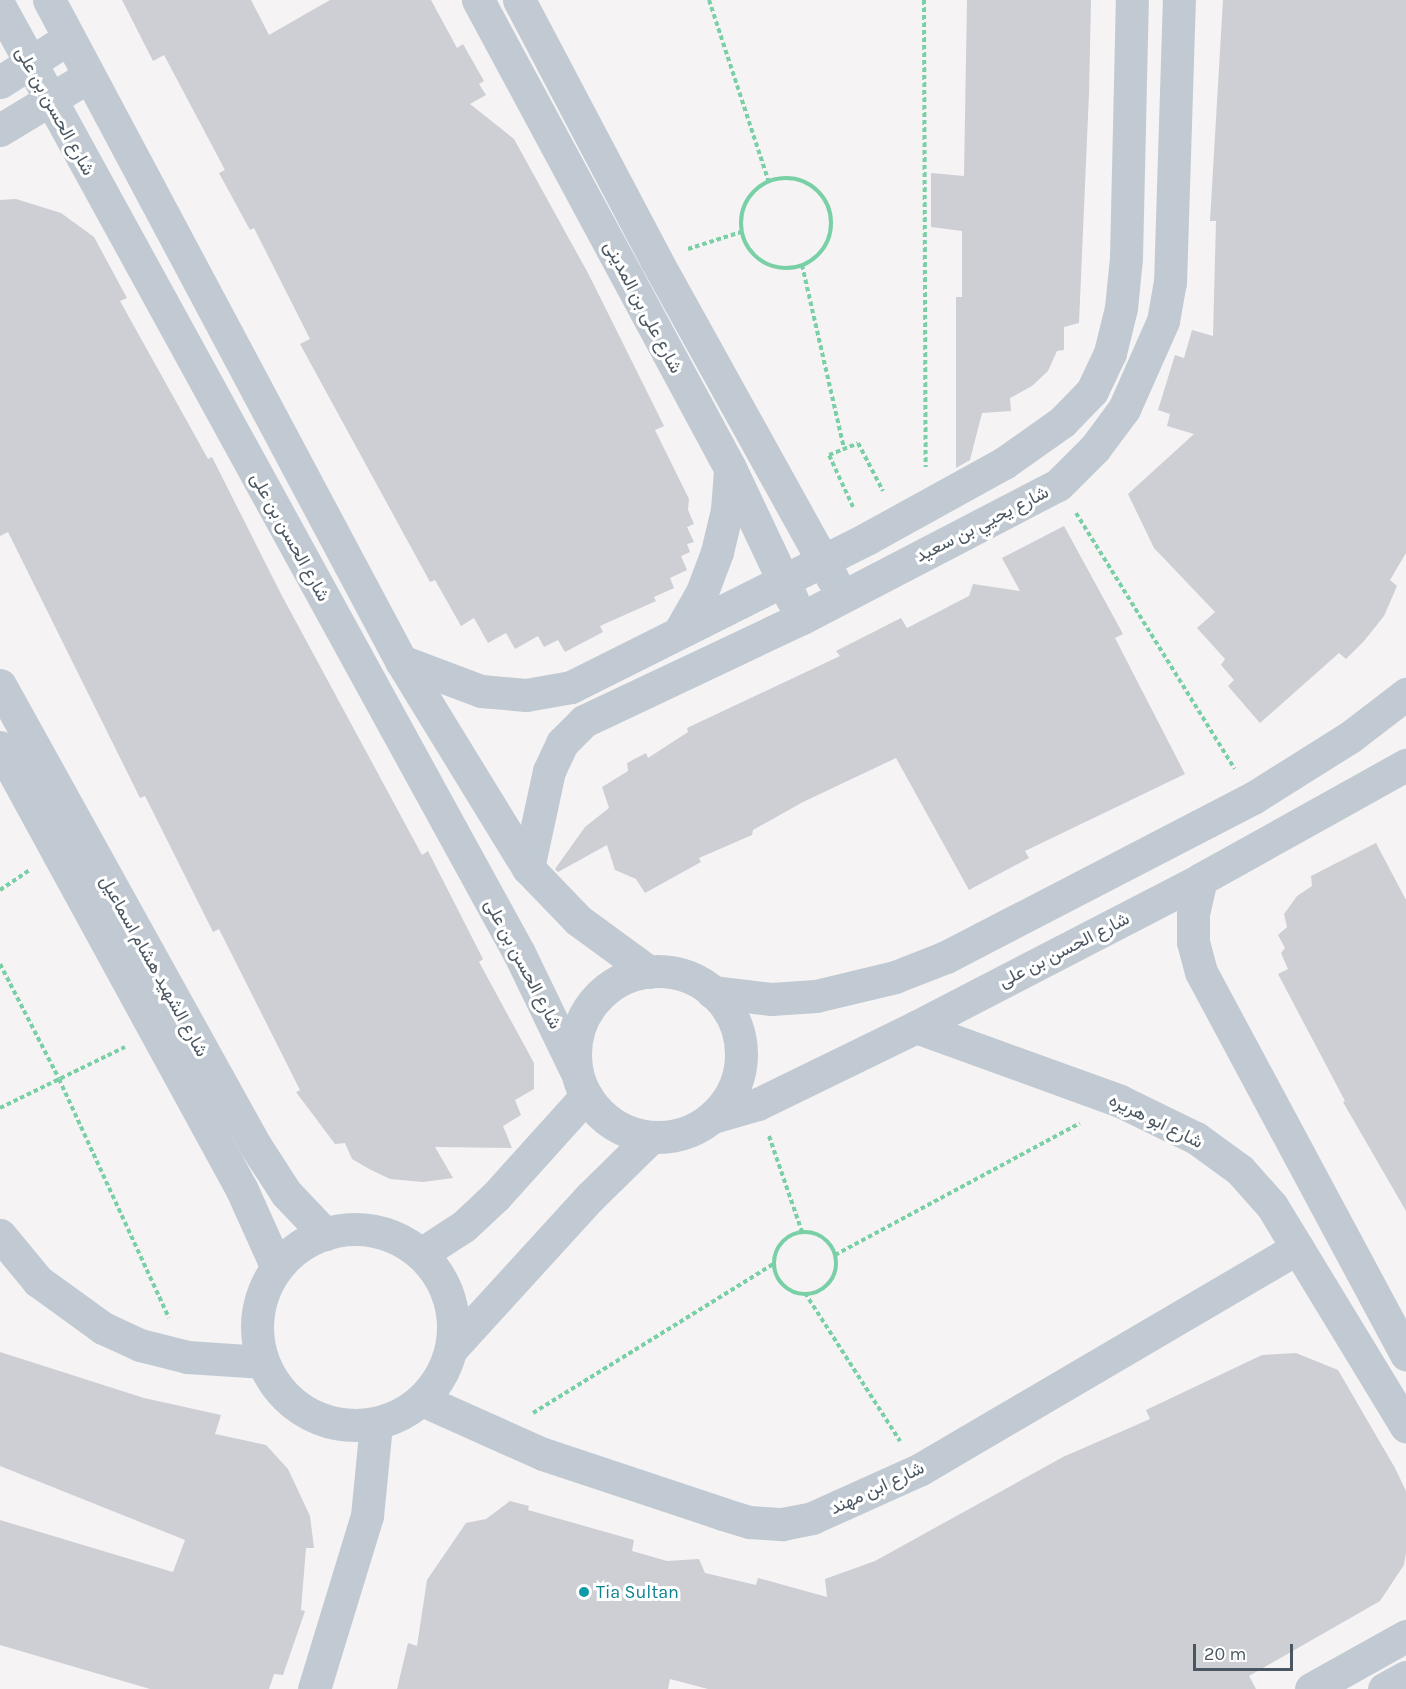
<!DOCTYPE html>
<meta charset="utf-8">
<style>
body{margin:0}
#map{position:relative;width:1406px;height:1689px;overflow:hidden;background:#f5f3f3;font-family:Karla,Vazirmatn,sans-serif}
div>[style]{position:absolute}
.building>*{inset:0;background:#cdcfd5}
.path>*{height:4px;margin-top:-2px;transform-origin:0;background:repeating-linear-gradient(90deg,#7ad0a6 0 4.5px,transparent 0 7.5px)}
.path>.ring{margin:-2px;padding:0;box-sizing:content-box;background:none;border:4px solid #7ad0a6;border-radius:50%}
.minor>*{height:33px;margin:-16.5px;padding:0 16.5px;transform-origin:16.5px;border-radius:16.5px;background:#c1cad2}
.minor>.ring{margin:-16.5px;padding:0;box-sizing:content-box;background:none;border:33px solid #c1cad2;border-radius:50%}
.tertiary>*{height:33px;margin:-16.5px;padding:0 16.5px;transform-origin:16.5px;border-radius:16.5px;background:#c1cad2}
.tertiary>.ring{margin:-16.5px;padding:0;box-sizing:content-box;background:none;border:33px solid #c1cad2;border-radius:50%}
.dots>*{width:16px;height:16px;translate:-50% -50%;box-sizing:border-box;border:3px solid #fff;border-radius:50%}
span{translate:-50% -50%;white-space:nowrap;text-align:center;line-height:1.15;-webkit-text-stroke:6px #fff;paint-order:stroke}
.street-label{font-size:18px;color:#4a5661}
.culture-label{font-size:18px;color:#0d838f}
.left{translate:0 -50%;text-align:left}
.scale{position:absolute;left:1193px;top:1644px;width:100px;height:27px;box-sizing:border-box;border:3px solid #4a5661;border-top:0;padding-left:8px;font-size:18px;line-height:21px;white-space:nowrap;color:#4a5661;-webkit-text-stroke:4px #fff;paint-order:stroke}
</style>
<div id="map">
<div class="building">
<div style="clip-path:polygon(122px 0,251px 0,269px 35px,330px 0,431px 0,457px 48px,463px 44px,484px 81px,479px 84px,486px 95px,470px 104px,514px 139px,589px 275px,664px 426px,655px 430px,689px 499px,688px 510px,694px 524px,687px 527px,694px 542px,687px 544px,690px 552px,681px 556px,687px 570px,670px 578px,674px 588px,654px 597px,656px 601px,600px 626px,603px 632px,565px 652px,558px 640px,544px 647px,538px 636px,515px 649px,506px 633px,488px 643px,474px 618px,461px 626px,435px 580px,430px 582px,300px 344px,310px 339px,254px 228px,250px 230px,219px 173px,225px 170px,164px 55px,153px 61px)"></div>
<div style="clip-path:polygon(967px 0,1091px 0,1089px 93px,1079px 323px,1064px 327px,1064px 350px,1057px 351px,1048px 371px,1032px 386px,1010px 398px,1011px 411px,982px 413px,970px 460px,956px 468px,956px 297px,962px 297px,962px 231px,931px 227px,931px 173px,964px 176px)"></div>
<div style="clip-path:polygon(1223px 0,1406px 0,1406px 553px,1390px 580px,1397px 586px,1384px 616px,1364px 641px,1346px 659px,1339px 653px,1260px 723px,1228px 686px,1234px 680px,1221px 665px,1225px 659px,1197px 628px,1215px 612px,1154px 548px,1128px 494px,1194px 434px,1167px 426px,1170px 414px,1158px 410px,1175px 355px,1184px 358px,1192px 330px,1213px 336px,1216px 221px,1210px 221px)"></div>
<div style="clip-path:polygon(16px 199px,61px 213px,94px 237px,127px 298px,120px 301px,208px 459px,212px 457px,281px 594px,422px 855px,428px 851px,483px 959px,479px 962px,534px 1063px,534px 1089px,515px 1100px,521px 1115px,503px 1126px,512px 1148px,435px 1147px,453px 1178px,423px 1182px,390px 1179px,371px 1170px,352px 1159px,345px 1143px,335px 1144px,296px 1092px,300px 1090px,219px 929px,213px 932px,145px 796px,140px 798px,8px 532px,0 536px,0 200px)"></div>
<div style="clip-path:polygon(1064px 526px,1123px 634px,1115px 638px,1185px 774px,1025px 851px,1029px 858px,969px 890px,896px 758px,803px 802px,753px 830px,752px 835px,699px 858px,701px 862px,645px 893px,636px 879px,615px 870px,607px 845px,558px 872px,555px 869px,585px 827px,609px 808px,602px 787px,628px 771px,627px 763px,646px 753px,648px 758px,688px 732px,687px 728px,840px 656px,836px 651px,901px 618px,907px 628px,969px 596px,973px 584px,1020px 591px,1002px 558px)"></div>
<div style="clip-path:polygon(1376px 843px,1406px 900px,1406px 1211px,1343px 1102px,1345px 1101px,1278px 974px,1288px 969px,1281px 953px,1285px 948px,1278px 935px,1287px 927px,1284px 914px,1297px 896px,1312px 886px,1311px 876px)"></div>
<div style="clip-path:polygon(0 1352px,144px 1398px,221px 1415px,215px 1434px,266px 1445px,288px 1469px,310px 1516px,314px 1548px,306px 1548px,301px 1610px,305px 1611px,283px 1675px,274px 1674px,269px 1689px,150px 1689px,0 1645px,0 1520px,173px 1572px,185px 1540px,0 1466px)"></div>
<div style="clip-path:polygon(1296px 1353px,1338px 1370px,1395px 1468px,1406px 1491px,1406px 1552px,1404px 1565px,1380px 1601px,1249px 1676px,1256px 1689px,708px 1689px,670px 1679px,668px 1689px,397px 1689px,408px 1643px,417px 1646px,427px 1580px,466px 1523px,486px 1519px,510px 1501px,529px 1506px,528px 1510px,634px 1540px,632px 1551px,667px 1561px,699px 1559px,705px 1573px,756px 1585px,758px 1578px,827px 1597px,825px 1579px,875px 1561px,1063px 1457px,1150px 1419px,1146px 1410px,1262px 1355px)"></div>
</div>
<div class="path">
<div style="left:709px;top:0;width:192px;rotate:71.8deg"></div>
<div style="left:924px;top:0;width:467px;rotate:89.8deg"></div>
<div class="ring" style="left:741px;top:178px;width:86px;height:86px"></div>
<div style="left:688px;top:249px;width:56px;rotate:-17.8deg"></div>
<div style="left:802px;top:265px;width:188px;rotate:77.1deg"></div>
<div style="left:853px;top:507px;width:57px;rotate:-114.8deg"></div>
<div style="left:829px;top:455px;width:31px;rotate:-22deg"></div>
<div style="left:858px;top:443px;width:54px;rotate:62.5deg"></div>
<div style="left:1076px;top:513px;width:301px;rotate:58.2deg"></div>
<div style="left:0;top:890px;width:36px;rotate:-34deg"></div>
<div style="left:0;top:964px;width:129px;rotate:62.8deg"></div>
<div style="left:59px;top:1079px;width:263px;rotate:65.3deg"></div>
<div style="left:0;top:1108px;width:139px;rotate:-26deg"></div>
<div style="left:769px;top:1136px;width:102px;rotate:71deg"></div>
<div class="ring" style="left:774px;top:1232px;width:58px;height:58px"></div>
<div style="left:835px;top:1255px;width:278px;rotate:-28.3deg"></div>
<div style="left:805px;top:1293px;width:176px;rotate:57.3deg"></div>
<div style="left:533px;top:1413px;width:285px;rotate:-31.8deg"></div>
</div>
<div class="minor">
<div style="left:478px;top:0;width:532px;rotate:61.7deg"></div>
<div style="left:730px;top:468px;width:145px;rotate:64.7deg"></div>
<div style="left:519px;top:0;width:294px;rotate:62.2deg"></div>
<div style="left:656px;top:260px;width:365px;rotate:61deg"></div>
<div style="left:0;top:82px;width:82px;rotate:-32.5deg"></div>
<div style="left:0;top:130px;width:104px;rotate:-31.2deg"></div>
<div style="left:681px;top:629px;width:43px;rotate:-60.4deg"></div>
<div style="left:702px;top:592px;width:43px;rotate:-69.4deg"></div>
<div style="left:717px;top:552px;width:43px;rotate:-76.6deg"></div>
<div style="left:727px;top:510px;width:40px;rotate:-85.7deg"></div>
<div style="left:401px;top:661px;width:85px;rotate:20.6deg"></div>
<div style="left:481px;top:691px;width:45px;rotate:5.1deg"></div>
<div style="left:526px;top:695px;width:46px;rotate:-10.1deg"></div>
<div style="left:571px;top:687px;width:332px;rotate:-26.6deg"></div>
<div style="left:868px;top:538px;width:155px;rotate:-28.9deg"></div>
<div style="left:1004px;top:463px;width:71px;rotate:-35.3deg"></div>
<div style="left:1062px;top:422px;width:43px;rotate:-45.9deg"></div>
<div style="left:1092px;top:391px;width:42px;rotate:-64.7deg"></div>
<div style="left:1110px;top:353px;width:46px;rotate:-76.3deg"></div>
<div style="left:1121px;top:308px;width:50px;rotate:-84.3deg"></div>
<div style="left:1126px;top:258px;width:258px;rotate:-88.7deg"></div>
<div style="left:0;top:685px;width:526px;rotate:61deg"></div>
<div style="left:255px;top:1145px;width:57px;rotate:57.1deg"></div>
<div style="left:286px;top:1193px;width:57px;rotate:46.4deg"></div>
<div style="left:0;top:747px;width:505px;rotate:61.35deg"></div>
<div style="left:242px;top:1190px;width:85px;rotate:65.8deg"></div>
<div style="left:528px;top:868px;width:99px;rotate:-77.8deg"></div>
<div style="left:549px;top:771px;width:31px;rotate:-65deg"></div>
<div style="left:562px;top:743px;width:31px;rotate:-45deg"></div>
<div style="left:584px;top:721px;width:241px;rotate:-25.3deg"></div>
<div style="left:802px;top:618px;width:288px;rotate:-27.5deg"></div>
<div style="left:1058px;top:485px;width:52px;rotate:-45deg"></div>
<div style="left:1095px;top:448px;width:49px;rotate:-53.4deg"></div>
<div style="left:1124px;top:409px;width:96px;rotate:-66.1deg"></div>
<div style="left:1163px;top:321px;width:39px;rotate:-80deg"></div>
<div style="left:1170px;top:283px;width:283px;rotate:-88.2deg"></div>
<div style="left:1201px;top:879px;width:35px;rotate:103deg"></div>
<div style="left:1193px;top:913px;width:29px;rotate:90deg"></div>
<div style="left:1193px;top:942px;width:31px;rotate:75deg"></div>
<div style="left:1201px;top:972px;width:434px;rotate:61.8deg"></div>
<div style="left:916px;top:1027px;width:217px;rotate:19.9deg"></div>
<div style="left:1120px;top:1101px;width:85px;rotate:26deg"></div>
<div style="left:1196px;top:1138px;width:54px;rotate:36deg"></div>
<div style="left:1240px;top:1170px;width:48px;rotate:48.4deg"></div>
<div style="left:1272px;top:1206px;width:258px;rotate:58.7deg"></div>
<div class="ring" style="left:257px;top:1229px;width:163px;height:163px"></div>
<div style="left:0;top:1235px;width:60px;rotate:50.4deg"></div>
<div style="left:38px;top:1281px;width:80px;rotate:35.9deg"></div>
<div style="left:103px;top:1328px;width:41px;rotate:24.7deg"></div>
<div style="left:140px;top:1345px;width:49px;rotate:14.3deg"></div>
<div style="left:187px;top:1357px;width:76px;rotate:3.8deg"></div>
<div style="left:421px;top:1254px;width:51px;rotate:-33.1deg"></div>
<div style="left:464px;top:1226px;width:44px;rotate:-43.2deg"></div>
<div style="left:496px;top:1196px;width:135px;rotate:-48deg"></div>
<div style="left:452px;top:1348px;width:206px;rotate:-47.6deg"></div>
<div style="left:591px;top:1196px;width:84px;rotate:-44.5deg"></div>
<div style="left:422px;top:1400px;width:133px;rotate:24.1deg"></div>
<div style="left:543px;top:1454px;width:190px;rotate:18.4deg"></div>
<div style="left:723px;top:1514px;width:28px;rotate:17deg"></div>
<div style="left:750px;top:1522px;width:32px;rotate:4deg"></div>
<div style="left:782px;top:1524px;width:31px;rotate:-11deg"></div>
<div style="left:812px;top:1518px;width:117px;rotate:-24.2deg"></div>
<div style="left:919px;top:1470px;width:439px;rotate:-30.4deg"></div>
<div style="left:314px;top:1689px;width:181px;rotate:-73deg"></div>
<div style="left:367px;top:1516px;width:92px;rotate:-84.4deg"></div>
<div style="left:1311px;top:1689px;width:109px;rotate:-29.2deg"></div>
<div style="left:1384px;top:1689px;width:25px;rotate:-29deg"></div>
</div>
<div class="tertiary">
<div style="left:49px;top:0;width:749px;rotate:61.96deg"></div>
<div style="left:401px;top:661px;width:243px;rotate:58.5deg"></div>
<div style="left:528px;top:868px;width:72px;rotate:46.1deg"></div>
<div style="left:578px;top:920px;width:88px;rotate:36.2deg"></div>
<div style="left:0;top:7px;width:1079px;rotate:61.25deg"></div>
<div style="left:519px;top:953px;width:129px;rotate:64.2deg"></div>
<div class="ring" style="left:575px;top:971px;width:133px;height:133px"></div>
<div style="left:712px;top:992px;width:59px;rotate:6.8deg"></div>
<div style="left:771px;top:999px;width:45px;rotate:-3.8deg"></div>
<div style="left:816px;top:996px;width:81px;rotate:-13.5deg"></div>
<div style="left:895px;top:977px;width:55px;rotate:-21.4deg"></div>
<div style="left:946px;top:957px;width:346px;rotate:-27.4deg"></div>
<div style="left:1253px;top:798px;width:115px;rotate:-32.2deg"></div>
<div style="left:1350px;top:737px;width:71px;rotate:-37.5deg"></div>
<div style="left:713px;top:1117px;width:47px;rotate:-16.1deg"></div>
<div style="left:758px;top:1104px;width:176px;rotate:-26deg"></div>
<div style="left:916px;top:1027px;width:321px;rotate:-27.4deg"></div>
<div style="left:1201px;top:879px;width:235px;rotate:-29.1deg"></div>
</div>
<div class="dots">
<div style="left:584px;top:1592px;background:#0f9aa8"></div>
</div>
<div class="street-label">
<span style="left:55px;top:111px;rotate:61deg">شارع الحسن بن على</span>
<span style="left:643px;top:307px;rotate:62deg">شارع على بن المدينى</span>
<span style="left:982px;top:524px;rotate:-27deg">شارع يحيي بن سعيد</span>
<span style="left:290px;top:537px;rotate:61deg">شارع الحسن بن على</span>
<span style="left:1064px;top:950px;rotate:-27deg">شارع الحسن بن على</span>
<span style="left:523px;top:964px;rotate:62deg">شارع الحسن بن على</span>
<span style="left:154px;top:966px;rotate:61deg">شارع الشهيد هشام اسماعيل</span>
<span style="left:1156px;top:1121px;rotate:26deg">شارع ابو هريره</span>
<span style="left:877px;top:1488px;rotate:-25deg">شارع ابن مهند</span>
</div>
<div class="culture-label">
<span class="left" style="left:596px;top:1592px">Tia Sultan</span>
</div>
<div class="scale">20 m</div>
</div>
